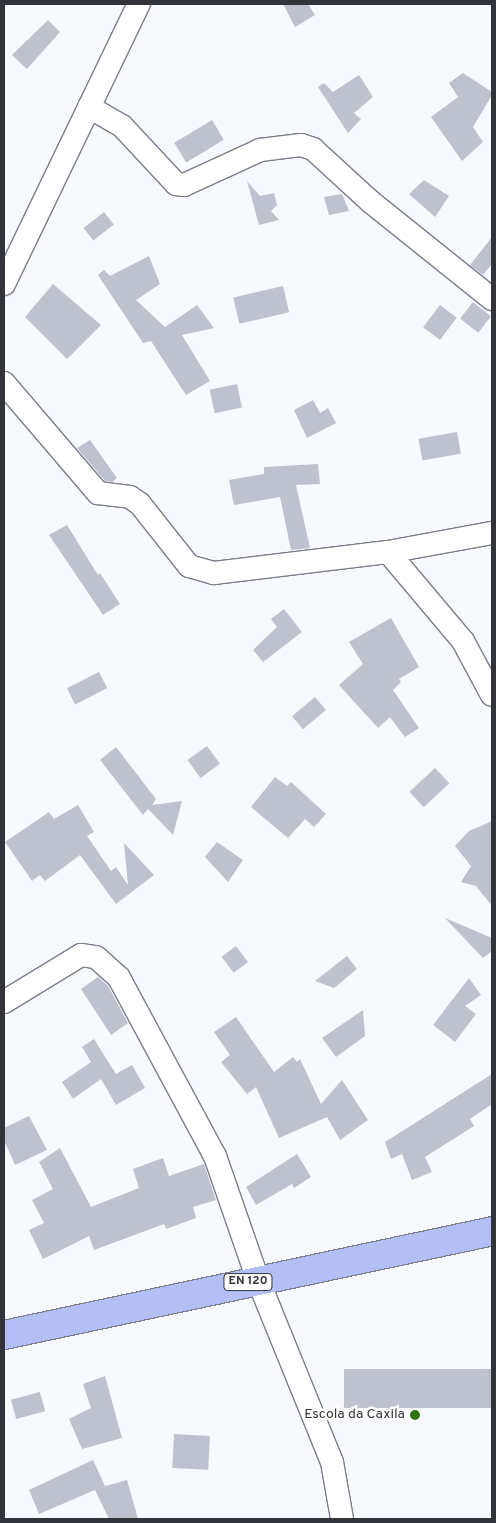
<!DOCTYPE html>
<style>
body{margin:0}
#map{position:relative;width:496px;height:1523px;overflow:hidden;background:#f8f9ff;font-family:Overpass,sans-serif}
div>[style]{position:absolute}
.building>*{inset:0;background:#bec1ce;transform-origin:0 0}
.roads{filter:drop-shadow(1px 0 #7b7e8a) drop-shadow(-1px 0 #7b7e8a) drop-shadow(0 1px #7b7e8a) drop-shadow(0 -1px #7b7e8a)}
.minor>*{height:22px;margin:-11px;padding:0 11px;transform-origin:11px;border-radius:11px;background:#fff}
.major>*{height:28px;margin:-14px;padding:0 14px;transform-origin:14px;border-radius:14px;background:#b4bff5}
.dots>*{width:14px;height:14px;translate:-50% -50%;box-sizing:border-box;border:2px solid #fff;border-radius:50%}
span{translate:-50% -50%;white-space:nowrap;text-align:center;line-height:1.15;-webkit-text-stroke:5px #fff;paint-order:stroke}
.shield-label span{padding:1px 4px;background:#fff;border:1px solid;border-radius:4px;-webkit-text-stroke-width:0}
.shield-label{font-size:12px;color:#333439;font-weight:700}
.poi-label{font-size:14px;color:#333439}
.right{translate:-100% -50%;text-align:right}
.frame{position:absolute;inset:0;border:5px solid #333439;pointer-events:none}
</style>
<div id="map">
<div class="building">
<div style="clip-path:polygon(283px 4px,308px 4px,315px 15px,295px 27px)"></div>
<div style="clip-path:polygon(48px 20px,60px 32px,27px 69px,12px 55px)"></div>
<div style="clip-path:polygon(463px 73px,492px 92px,492px 95px,473px 127px,483px 142px,462px 161px,431px 117px,458px 97px,449px 83px)"></div>
<div style="clip-path:polygon(359px 75px,373px 97px,354px 113px,361px 119px,348px 133px,318px 87px,324px 83px,333px 92px)"></div>
<div style="left:212px;top:120px;width:23px;height:44px;rotate:59deg"></div>
<div style="clip-path:polygon(424px 180px,449px 196px,435px 217px,409px 194px)"></div>
<div style="clip-path:polygon(247px 181px,260px 196px,274px 193px,277px 205px,271px 211px,279px 220px,259px 225px)"></div>
<div style="clip-path:polygon(342px 194px,349px 211px,329px 215px,324px 197px)"></div>
<div style="left:104px;top:212px;width:16px;height:26px;rotate:52deg"></div>
<div style="clip-path:polygon(492px 237px,492px 264px,483px 275px,470px 265px)"></div>
<div style="clip-path:polygon(149px 256px,160px 284px,136px 300px,165px 327px,197px 305px,214px 328px,182px 335px,210px 381px,186px 395px,151px 341px,143px 343px,98px 275px,104px 270px,110px 276px)"></div>
<div style="clip-path:polygon(53px 284px,101px 325px,67px 359px,25px 317px)"></div>
<div style="left:283px;top:286px;width:27px;height:51px;rotate:77deg"></div>
<div style="left:473px;top:302px;width:23px;height:21px;rotate:38deg"></div>
<div style="left:440px;top:305px;width:21px;height:28px;rotate:37deg"></div>
<div style="left:237px;top:384px;width:24px;height:28px;rotate:78deg"></div>
<div style="clip-path:polygon(313px 400px,320px 413px,328px 408px,336px 423px,307px 438px,294px 410px)"></div>
<div style="left:457px;top:432px;width:22px;height:39px;rotate:80deg"></div>
<div style="clip-path:polygon(90px 440px,117px 478px,112px 482px,105px 481px,77px 448px)"></div>
<div style="clip-path:polygon(318px 464px,320px 484px,296px 485px,310px 548px,291px 550px,280px 497px,234px 505px,229px 480px,264px 474px,264px 467px)"></div>
<div style="clip-path:polygon(67px 525px,98px 575px,100px 573px,120px 604px,103px 615px,49px 535px)"></div>
<div style="clip-path:polygon(284px 609px,302px 632px,263px 662px,253px 650px,277px 627px,271px 619px)"></div>
<div style="clip-path:polygon(391px 618px,419px 667px,399px 679px,401px 682px,393px 690px,419px 728px,405px 737px,390px 717px,378px 728px,339px 685px,363px 664px,349px 642px)"></div>
<div style="left:99px;top:672px;width:18px;height:36px;rotate:63deg"></div>
<div style="left:315px;top:697px;width:17px;height:30px;rotate:50deg"></div>
<div style="left:207px;top:746px;width:22px;height:24px;rotate:54deg"></div>
<div style="clip-path:polygon(116px 747px,156px 799px,152px 805px,182px 801px,173px 835px,148px 809px,143px 815px,100px 760px)"></div>
<div style="left:435px;top:768px;width:21px;height:35px;rotate:47deg"></div>
<div style="clip-path:polygon(275px 777px,287px 786px,291px 782px,326px 814px,314px 827px,305px 819px,288px 838px,251px 807px)"></div>
<div style="clip-path:polygon(78px 805px,94px 832px,87px 836px,111px 871px,116px 867px,128px 885px,124px 843px,154px 875px,116px 904px,80px 855px,45px 881px,40px 875px,32px 881px,5px 842px,49px 812px,54px 819px)"></div>
<div style="clip-path:polygon(492px 821px,492px 906px,476px 886px,461px 882px,471px 866px,455px 846px,469px 831px)"></div>
<div style="clip-path:polygon(217px 842px,243px 860px,228px 882px,205px 857px)"></div>
<div style="clip-path:polygon(445px 918px,492px 938px,492px 951px,483px 958px)"></div>
<div style="left:236px;top:946px;width:20px;height:18px;rotate:53deg"></div>
<div style="clip-path:polygon(347px 956px,357px 969px,334px 988px,315px 981px)"></div>
<div style="clip-path:polygon(98px 977px,108px 986px,128px 1023px,111px 1035px,81px 989px)"></div>
<div style="clip-path:polygon(469px 978px,481px 995px,465px 1006px,476px 1014px,455px 1042px,433px 1025px)"></div>
<div style="clip-path:polygon(363px 1010px,365px 1036px,336px 1057px,322px 1038px)"></div>
<div style="clip-path:polygon(236px 1017px,274px 1072px,293px 1057px,297px 1062px,300px 1059px,321px 1104px,342px 1080px,368px 1120px,340px 1140px,327px 1117px,279px 1138px,256px 1087px,247px 1094px,221px 1062px,230px 1055px,214px 1032px)"></div>
<div style="clip-path:polygon(94px 1039px,116px 1074px,132px 1065px,145px 1088px,116px 1105px,101px 1079px,73px 1099px,62px 1082px,91px 1062px,82px 1047px)"></div>
<div style="clip-path:polygon(492px 1074px,492px 1104px,470px 1119px,474px 1126px,425px 1157px,432px 1172px,412px 1180px,402px 1154px,391px 1159px,385px 1142px)"></div>
<div style="clip-path:polygon(29px 1116px,47px 1150px,15px 1165px,4px 1140px,4px 1128px)"></div>
<div style="clip-path:polygon(60px 1148px,91px 1207px,139px 1188px,133px 1169px,163px 1158px,169px 1176px,204px 1164px,216px 1200px,193px 1207px,196px 1218px,166px 1229px,164px 1224px,94px 1250px,89px 1236px,43px 1259px,29px 1230px,44px 1223px,32px 1200px,53px 1189px,39px 1162px)"></div>
<div style="clip-path:polygon(297px 1154px,311px 1177px,294px 1188px,292px 1184px,256px 1205px,246px 1187px)"></div>
<div style="left:492px;top:1369px;width:39px;height:148px;rotate:90deg"></div>
<div style="clip-path:polygon(105px 1376px,122px 1438px,82px 1449px,69px 1419px,91px 1408px,83px 1384px)"></div>
<div style="left:40px;top:1392px;width:20px;height:30px;rotate:75deg"></div>
<div style="left:174px;top:1434px;width:36px;height:34px;rotate:3deg"></div>
<div style="clip-path:polygon(93px 1460px,105px 1486px,102px 1487px,127px 1480px,138px 1519px,109px 1519px,95px 1490px,39px 1514px,29px 1490px)"></div>
</div>
<div class="roads">
<div class="minor">
<div style="left:89px;top:107px;width:38px;rotate:30deg"></div>
<div style="left:122px;top:126px;width:79px;rotate:47deg"></div>
<div style="left:176px;top:184px;width:8px;rotate:7deg"></div>
<div style="left:184px;top:185px;width:84px;rotate:-24.7deg"></div>
<div style="left:260px;top:150px;width:41px;rotate:-7deg"></div>
<div style="left:301px;top:145px;width:13px;rotate:18deg"></div>
<div style="left:313px;top:149px;width:79px;rotate:42.4deg"></div>
<div style="left:371px;top:202px;width:155px;rotate:38.7deg"></div>
<div style="left:4px;top:284px;width:311px;rotate:-64.3deg"></div>
<div style="left:4px;top:383px;width:145px;rotate:49.5deg"></div>
<div style="left:98px;top:493px;width:32px;rotate:7deg"></div>
<div style="left:130px;top:497px;width:12px;rotate:35deg"></div>
<div style="left:140px;top:504px;width:79px;rotate:51.7deg"></div>
<div style="left:189px;top:566px;width:26px;rotate:16deg"></div>
<div style="left:214px;top:573px;width:175px;rotate:-6.9deg"></div>
<div style="left:388px;top:552px;width:106px;rotate:-10.4deg"></div>
<div style="left:388px;top:552px;width:116px;rotate:49.9deg"></div>
<div style="left:463px;top:641px;width:61px;rotate:61.8deg"></div>
<div style="left:4px;top:1002px;width:90px;rotate:-31.4deg"></div>
<div style="left:81px;top:955px;width:15px;rotate:8deg"></div>
<div style="left:96px;top:957px;width:31px;rotate:42deg"></div>
<div style="left:119px;top:978px;width:202px;rotate:61.7deg"></div>
<div style="left:215px;top:1156px;width:131px;rotate:70.9deg"></div>
<div style="left:258px;top:1280px;width:196px;rotate:67.9deg"></div>
<div style="left:332px;top:1462px;width:58px;rotate:80deg"></div>
</div>
<div class="major">
<div style="left:4px;top:1335px;width:499px;rotate:-12deg"></div>
</div>
</div>
<div class="dots">
<div style="left:415px;top:1415px;background:#31720c"></div>
</div>
<div class="shield-label">
<span style="left:248px;top:1282px">EN 120</span>
</div>
<div class="poi-label">
<span class="right" style="left:405px;top:1415px">Escola da Caxila</span>
</div>
<div class="frame"></div>
</div>
